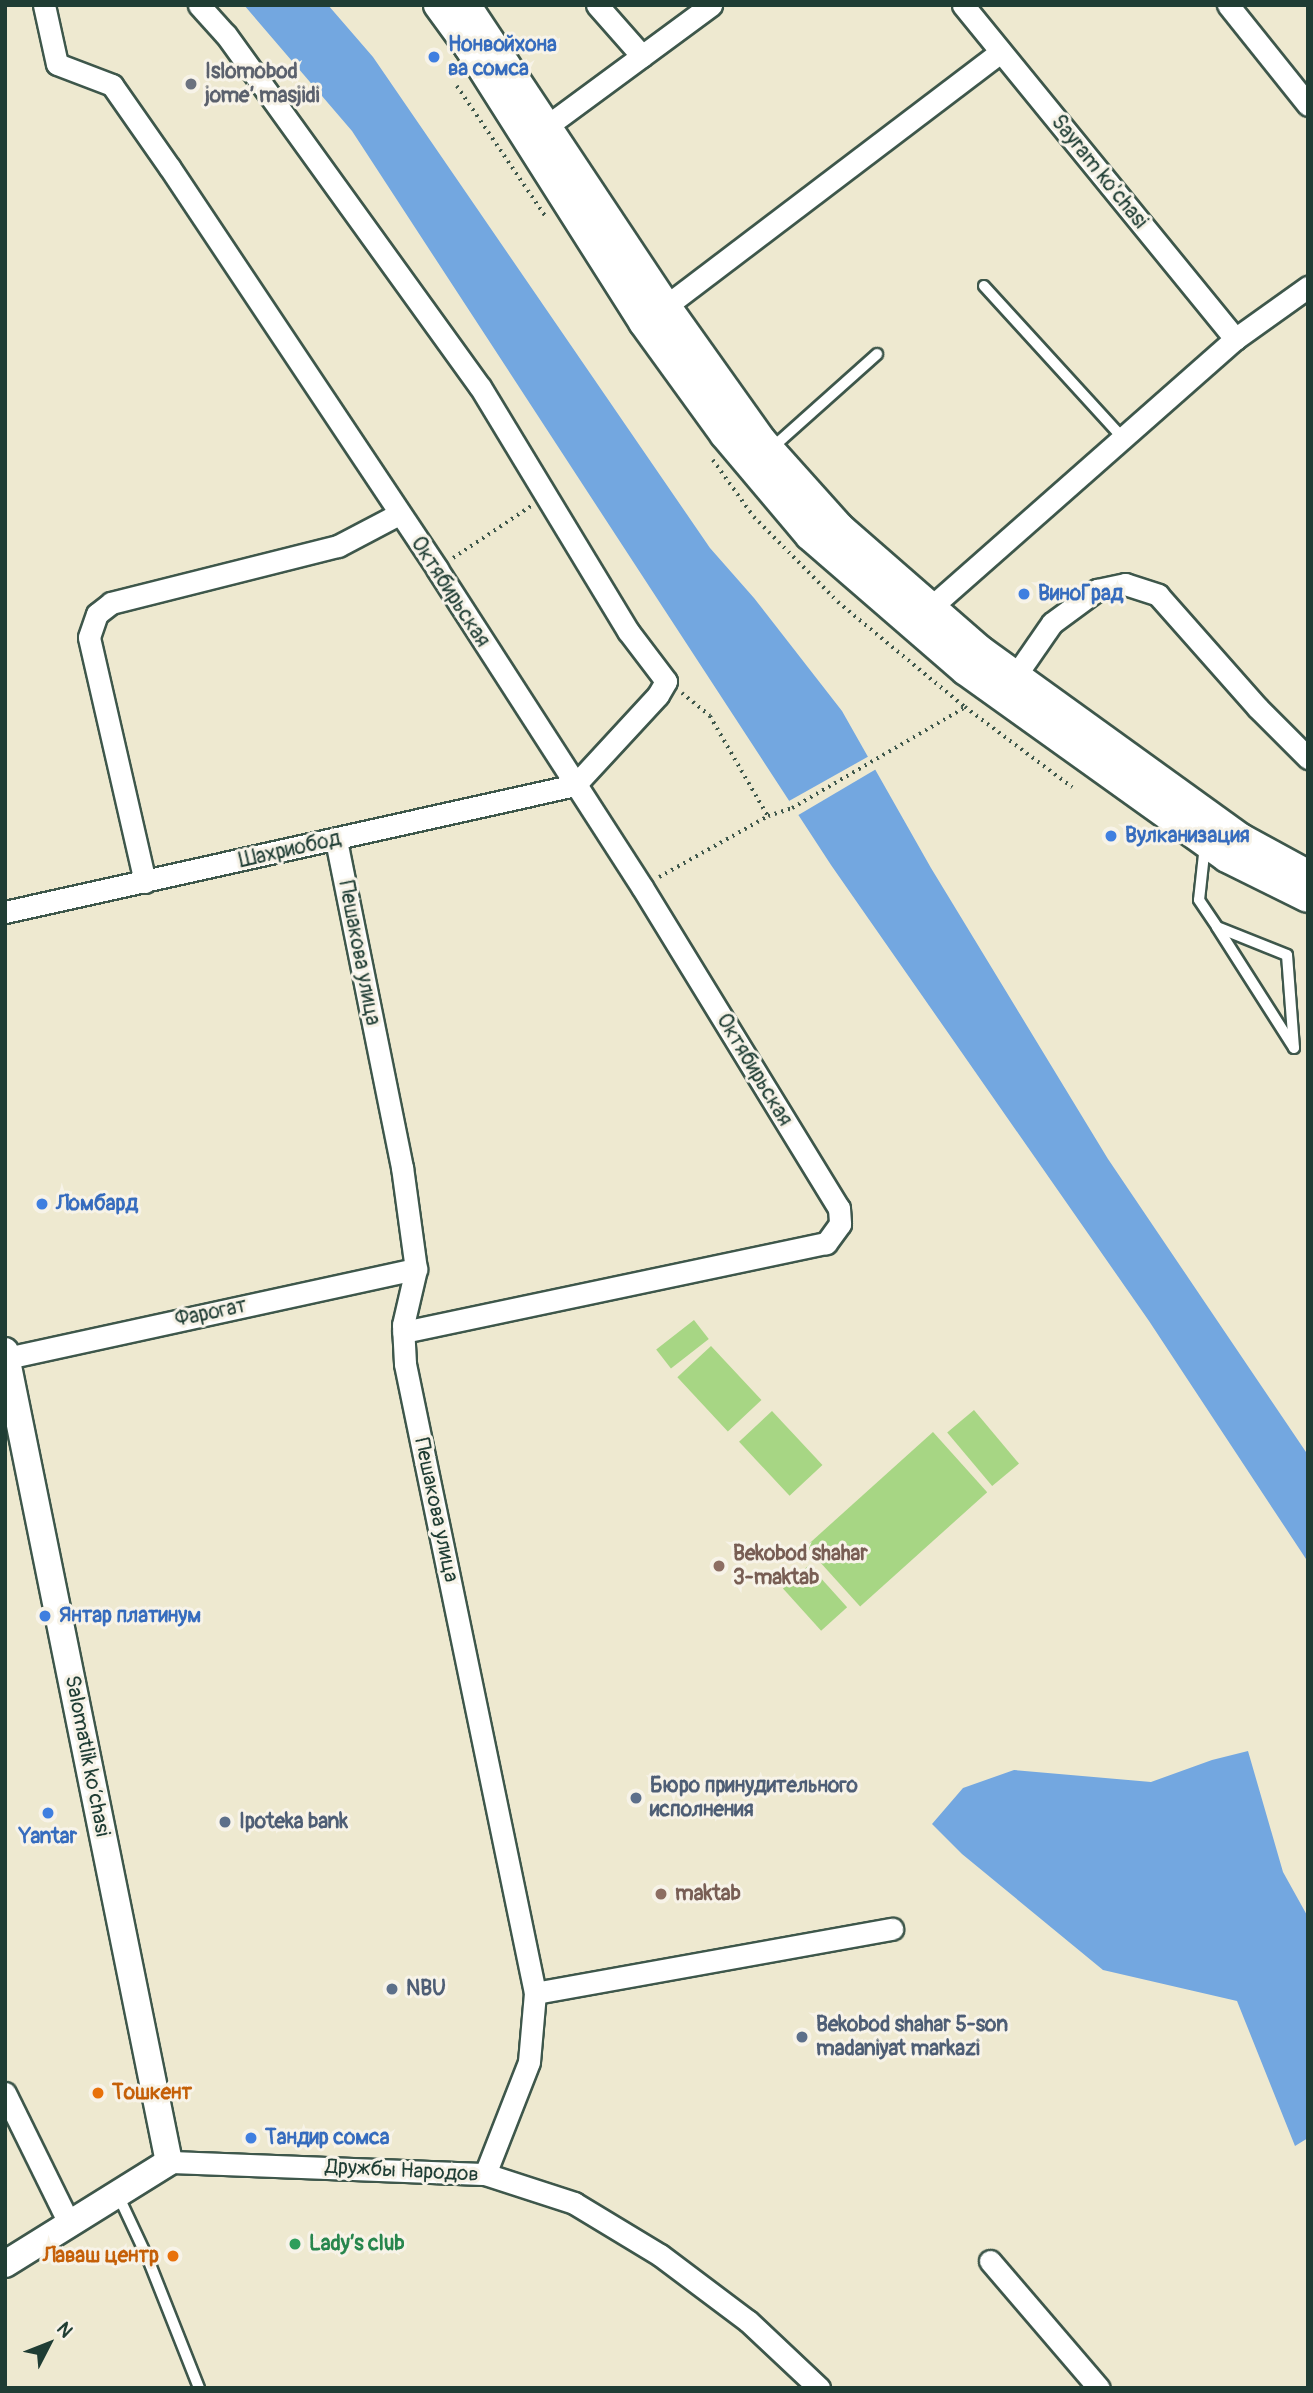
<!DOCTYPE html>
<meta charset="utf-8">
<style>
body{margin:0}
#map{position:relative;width:1313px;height:2393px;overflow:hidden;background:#eee9d0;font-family:Pangolin,sans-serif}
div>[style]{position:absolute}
.green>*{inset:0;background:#a7d684;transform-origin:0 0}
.water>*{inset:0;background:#73a7e0}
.pier>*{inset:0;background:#eee9d0}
.path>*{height:3.5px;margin-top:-1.75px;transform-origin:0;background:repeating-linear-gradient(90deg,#3e574b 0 2px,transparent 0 7px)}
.roads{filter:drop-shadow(2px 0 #3e574b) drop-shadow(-2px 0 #3e574b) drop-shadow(0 2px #3e574b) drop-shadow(0 -2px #3e574b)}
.service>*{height:10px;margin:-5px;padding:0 5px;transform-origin:5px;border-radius:5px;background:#fff}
.minor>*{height:21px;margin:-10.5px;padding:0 10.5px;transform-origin:10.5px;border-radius:10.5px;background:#fff}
.tertiary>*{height:26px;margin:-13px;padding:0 13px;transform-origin:13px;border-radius:13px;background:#fff}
.secondary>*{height:30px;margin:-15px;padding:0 15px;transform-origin:15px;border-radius:15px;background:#fff}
.dots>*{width:19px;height:19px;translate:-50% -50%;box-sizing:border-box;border:4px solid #f7f3e8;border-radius:50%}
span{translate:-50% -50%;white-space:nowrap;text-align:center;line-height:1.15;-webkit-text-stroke:6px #f7f3e8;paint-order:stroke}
.shop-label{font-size:21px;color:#366cbe;font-weight:700}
.left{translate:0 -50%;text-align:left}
.worship-label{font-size:21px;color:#5b616d;font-weight:700}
.street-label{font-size:21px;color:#1f3d34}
.education-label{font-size:21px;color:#785e54;font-weight:700}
.service-label{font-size:21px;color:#4e5e75;font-weight:700}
.food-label{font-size:21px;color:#c56008;font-weight:700}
.right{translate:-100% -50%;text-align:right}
.leisure-label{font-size:21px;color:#27864d;font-weight:700}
.frame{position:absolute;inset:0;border:7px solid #1f3d34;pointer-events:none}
.north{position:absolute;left:14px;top:2309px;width:70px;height:70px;-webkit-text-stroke:5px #f7f3e8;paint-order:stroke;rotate:48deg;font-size:19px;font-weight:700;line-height:28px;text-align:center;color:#1f3d34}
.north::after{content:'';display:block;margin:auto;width:24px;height:32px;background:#1f3d34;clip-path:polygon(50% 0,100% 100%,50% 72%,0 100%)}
</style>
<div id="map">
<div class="green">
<div style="left:694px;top:1320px;width:24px;height:48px;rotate:52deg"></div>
<div style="left:711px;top:1346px;width:74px;height:46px;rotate:47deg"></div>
<div style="left:974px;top:1410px;width:70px;height:35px;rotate:50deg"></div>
<div style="left:772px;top:1411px;width:74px;height:45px;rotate:47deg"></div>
<div style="left:933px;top:1432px;width:81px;height:171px;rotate:48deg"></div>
<div style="left:809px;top:1565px;width:57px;height:35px;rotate:48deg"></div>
</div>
<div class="water">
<div style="clip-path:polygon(244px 5px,328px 5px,373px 57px,710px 548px,754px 598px,842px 711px,931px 868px,1108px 1159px,1308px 1455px,1308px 1562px,1149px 1321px,831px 865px,352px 131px)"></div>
<div style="clip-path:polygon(1248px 1751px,1283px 1872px,1308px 1917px,1308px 2138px,1295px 2146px,1237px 2001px,1103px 1970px,962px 1854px,932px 1824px,963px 1788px,1014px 1770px,1151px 1782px,1212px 1760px)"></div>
</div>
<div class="pier">
<div style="clip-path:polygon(871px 755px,878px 768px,795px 817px,789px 801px)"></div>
</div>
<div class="path">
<div style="left:457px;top:86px;width:158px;rotate:55.8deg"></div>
<div style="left:713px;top:460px;width:70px;rotate:54.3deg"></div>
<div style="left:754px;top:517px;width:120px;rotate:45.3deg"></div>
<div style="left:838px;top:602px;width:165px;rotate:39.6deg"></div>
<div style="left:965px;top:707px;width:134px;rotate:36.8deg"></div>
<div style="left:453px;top:558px;width:94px;rotate:-33.7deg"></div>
<div style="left:682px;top:693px;width:36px;rotate:39deg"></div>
<div style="left:710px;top:716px;width:116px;rotate:59.9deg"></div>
<div style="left:659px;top:877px;width:125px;rotate:-29.2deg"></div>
<div style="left:768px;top:816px;width:25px;rotate:-18deg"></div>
<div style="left:792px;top:808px;width:199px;rotate:-30.2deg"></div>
</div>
<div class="roads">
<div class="service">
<div style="left:984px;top:286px;width:206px;rotate:47.6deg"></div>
<div style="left:772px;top:448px;width:141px;rotate:-41.8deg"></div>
<div style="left:1205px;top:845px;width:55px;rotate:96.2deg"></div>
<div style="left:1199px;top:900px;width:32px;rotate:56deg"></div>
<div style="left:1217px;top:927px;width:143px;rotate:57.5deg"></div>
<div style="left:1294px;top:1048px;width:93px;rotate:-94.3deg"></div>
<div style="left:1287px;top:955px;width:75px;rotate:-158.2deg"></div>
<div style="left:118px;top:2195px;width:71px;rotate:64.9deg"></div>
<div style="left:148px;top:2259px;width:139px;rotate:68.4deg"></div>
</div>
<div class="minor">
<div style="left:44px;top:5px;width:60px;rotate:77.6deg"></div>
<div style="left:57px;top:64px;width:59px;rotate:20.9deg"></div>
<div style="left:112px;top:85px;width:101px;rotate:55.1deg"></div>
<div style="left:170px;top:168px;width:482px;rotate:56.3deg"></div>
<div style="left:437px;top:569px;width:378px;rotate:57.2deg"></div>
<div style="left:642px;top:887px;width:377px;rotate:58.5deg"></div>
<div style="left:839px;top:1208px;width:16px;rotate:86deg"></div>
<div style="left:840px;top:1224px;width:24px;rotate:126deg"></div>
<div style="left:826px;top:1243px;width:432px;rotate:168.1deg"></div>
<div style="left:597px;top:5px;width:68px;rotate:48.6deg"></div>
<div style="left:963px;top:5px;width:431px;rotate:50.8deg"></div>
<div style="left:1228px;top:5px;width:128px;rotate:51.3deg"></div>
<div style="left:547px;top:126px;width:204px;rotate:-36.4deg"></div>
<div style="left:654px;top:315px;width:435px;rotate:-37.2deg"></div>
<div style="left:921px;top:616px;width:419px;rotate:-41.4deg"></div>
<div style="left:1235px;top:339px;width:90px;rotate:-35.5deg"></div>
<div style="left:1007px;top:688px;width:79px;rotate:-55.3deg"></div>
<div style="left:1052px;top:623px;width:56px;rotate:-36.3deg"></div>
<div style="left:1097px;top:590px;width:29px;rotate:-12deg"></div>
<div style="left:1125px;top:584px;width:35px;rotate:18deg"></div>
<div style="left:1158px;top:595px;width:151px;rotate:48.5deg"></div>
<div style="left:1258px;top:708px;width:71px;rotate:45deg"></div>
<div style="left:336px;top:840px;width:334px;rotate:78.6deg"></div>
<div style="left:402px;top:1167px;width:103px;rotate:82.2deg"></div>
<div style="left:416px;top:1269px;width:57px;rotate:103.1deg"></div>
<div style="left:403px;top:1325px;width:39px;rotate:87deg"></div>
<div style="left:405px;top:1364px;width:642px;rotate:78.32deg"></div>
<div style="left:535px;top:1993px;width:69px;rotate:95deg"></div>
<div style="left:529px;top:2062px;width:120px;rotate:111.4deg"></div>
<div style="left:145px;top:882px;width:251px;rotate:-102.9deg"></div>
<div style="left:89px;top:637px;width:24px;rotate:-71deg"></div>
<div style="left:97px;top:614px;width:18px;rotate:-38deg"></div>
<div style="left:111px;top:603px;width:234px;rotate:-14.1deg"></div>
<div style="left:338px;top:546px;width:69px;rotate:-27.7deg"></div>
<div style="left:5px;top:912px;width:584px;rotate:-12.56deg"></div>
<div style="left:575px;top:785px;width:122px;rotate:-47.3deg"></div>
<div style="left:658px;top:695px;width:16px;rotate:-60deg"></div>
<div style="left:666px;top:681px;width:63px;rotate:-127.2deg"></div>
<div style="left:628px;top:631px;width:285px;rotate:-121.2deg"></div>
<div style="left:480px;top:387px;width:435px;rotate:-125.8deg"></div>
<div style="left:225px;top:34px;width:39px;rotate:-132deg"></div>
<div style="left:7px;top:1358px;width:419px;rotate:-12.3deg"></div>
<div style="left:535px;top:1993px;width:363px;rotate:-10.2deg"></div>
<div style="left:5px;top:2093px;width:147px;rotate:63.8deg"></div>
<div style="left:169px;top:2162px;width:316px;rotate:2.2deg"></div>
<div style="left:485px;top:2174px;width:94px;rotate:18deg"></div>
<div style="left:574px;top:2203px;width:100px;rotate:31.2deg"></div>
<div style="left:660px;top:2255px;width:110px;rotate:36.9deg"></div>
<div style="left:748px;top:2321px;width:98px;rotate:43.3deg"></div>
<div style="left:990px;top:2261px;width:167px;rotate:49.4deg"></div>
</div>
<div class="tertiary">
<div style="left:5px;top:1351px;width:827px;rotate:78.57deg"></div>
<div style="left:169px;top:2162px;width:193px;rotate:148.1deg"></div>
</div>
<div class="secondary">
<div style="left:439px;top:5px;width:51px;rotate:53.8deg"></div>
<div style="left:469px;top:46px;width:327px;rotate:57.6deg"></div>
<div style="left:644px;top:322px;width:138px;rotate:54.1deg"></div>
<div style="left:725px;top:434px;width:132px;rotate:49.9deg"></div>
<div style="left:810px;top:535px;width:206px;rotate:40.9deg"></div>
<div style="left:966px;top:670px;width:321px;rotate:35.6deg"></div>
<div style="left:1227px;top:857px;width:90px;rotate:26.3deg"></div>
<div style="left:465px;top:5px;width:361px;rotate:56.4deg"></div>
<div style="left:665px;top:306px;width:166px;rotate:54.6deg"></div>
<div style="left:761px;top:441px;width:118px;rotate:48.1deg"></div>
<div style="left:840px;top:529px;width:186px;rotate:41.1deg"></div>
<div style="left:980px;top:651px;width:322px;rotate:35.8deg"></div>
<div style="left:1241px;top:839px;width:75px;rotate:28.6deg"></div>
</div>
</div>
<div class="dots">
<div style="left:434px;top:57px;background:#3f7fe0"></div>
<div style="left:191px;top:84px;background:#6b7280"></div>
<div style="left:1024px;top:594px;background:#3f7fe0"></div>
<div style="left:1111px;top:836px;background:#3f7fe0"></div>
<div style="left:42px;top:1204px;background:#3f7fe0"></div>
<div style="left:719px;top:1566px;background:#8d6e63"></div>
<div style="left:45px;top:1616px;background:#3f7fe0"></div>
<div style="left:636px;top:1798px;background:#5c6f8a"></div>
<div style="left:48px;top:1813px;background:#3f7fe0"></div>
<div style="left:225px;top:1822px;background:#5c6f8a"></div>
<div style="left:661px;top:1894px;background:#8d6e63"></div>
<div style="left:392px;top:1989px;background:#5c6f8a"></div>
<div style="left:802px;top:2037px;background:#5c6f8a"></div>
<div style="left:98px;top:2093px;background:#e8710a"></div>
<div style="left:251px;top:2138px;background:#3f7fe0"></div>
<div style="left:295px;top:2244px;background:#2e9e5b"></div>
<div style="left:173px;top:2256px;background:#e8710a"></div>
</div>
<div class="shop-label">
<span class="left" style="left:448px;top:57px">Нонвойхона<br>ва сомса</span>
<span class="left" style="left:1038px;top:594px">ВиноГрад</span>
<span class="left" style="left:1125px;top:836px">Вулканизация</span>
<span class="left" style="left:56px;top:1204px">Ломбард</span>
<span class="left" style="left:59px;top:1616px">Янтар платинум</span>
<span style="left:48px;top:1837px">Yantar</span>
<span class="left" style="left:265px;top:2138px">Тандир сомса</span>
</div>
<div class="worship-label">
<span class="left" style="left:205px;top:84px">Islomobod<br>jome’ masjidi</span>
</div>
<div class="street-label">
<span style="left:1099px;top:172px;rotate:51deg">Sayram ko'chasi</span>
<span style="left:450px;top:592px;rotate:57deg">Октябирьская</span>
<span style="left:290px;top:850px;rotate:-13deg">Шахриобод</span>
<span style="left:359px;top:953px;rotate:79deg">Пешакова улица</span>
<span style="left:754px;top:1070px;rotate:59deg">Октябирьская</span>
<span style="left:211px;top:1313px;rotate:-12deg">Фарогат</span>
<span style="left:436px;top:1510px;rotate:78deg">Пешакова улица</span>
<span style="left:87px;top:1756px;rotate:79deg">Salomatlik ko‘chasi</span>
<span style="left:402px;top:2171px;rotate:3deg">Дружбы Народов</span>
</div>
<div class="education-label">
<span class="left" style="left:733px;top:1566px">Bekobod shahar<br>3-maktab</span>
<span class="left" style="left:675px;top:1894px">maktab</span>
</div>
<div class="service-label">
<span class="left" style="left:650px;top:1798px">Бюро принудительного<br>исполнения</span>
<span class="left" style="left:239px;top:1822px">Ipoteka bank</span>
<span class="left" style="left:406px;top:1989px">NBU</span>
<span class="left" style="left:816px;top:2037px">Bekobod shahar 5-son<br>madaniyat markazi</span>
</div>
<div class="food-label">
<span class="left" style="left:112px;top:2093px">Тошкент</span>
<span class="right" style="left:159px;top:2256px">Лаваш центр</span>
</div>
<div class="leisure-label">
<span class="left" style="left:309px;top:2244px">Lady’s club</span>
</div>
<div class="frame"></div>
<div class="north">N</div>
</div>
